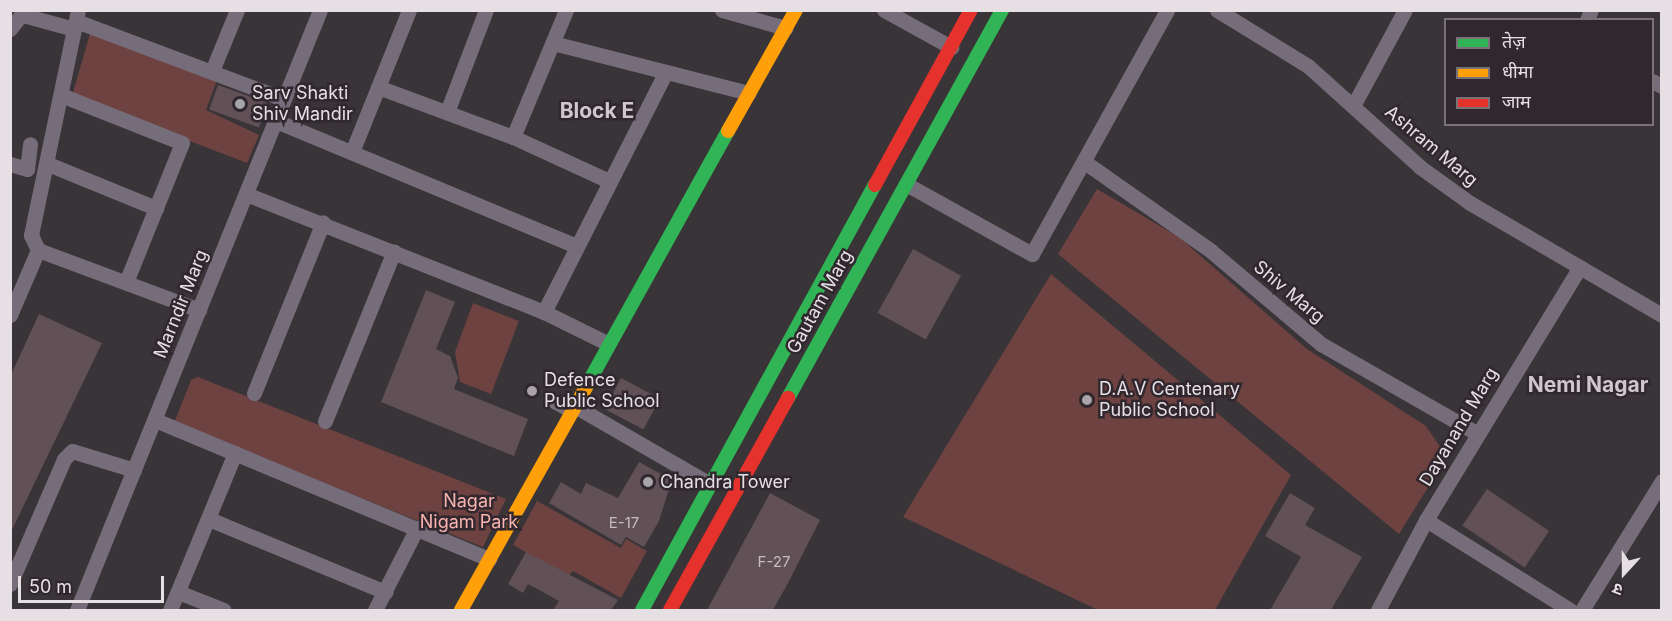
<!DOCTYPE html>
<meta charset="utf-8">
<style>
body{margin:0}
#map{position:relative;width:1672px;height:621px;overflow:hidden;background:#383437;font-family:Inter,"Noto Sans Devanagari",sans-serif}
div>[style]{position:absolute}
.green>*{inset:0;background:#6d4241}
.building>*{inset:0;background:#615056;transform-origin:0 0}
.street>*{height:15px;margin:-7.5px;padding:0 7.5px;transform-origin:7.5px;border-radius:7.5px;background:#766d7b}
.fast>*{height:14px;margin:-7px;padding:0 7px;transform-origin:7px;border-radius:7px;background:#30b455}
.slow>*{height:14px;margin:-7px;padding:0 7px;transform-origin:7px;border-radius:7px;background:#ff9f0a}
.jam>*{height:14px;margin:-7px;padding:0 7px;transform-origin:7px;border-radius:7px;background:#e5322d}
.dots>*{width:16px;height:16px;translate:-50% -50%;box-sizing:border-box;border:3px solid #30282e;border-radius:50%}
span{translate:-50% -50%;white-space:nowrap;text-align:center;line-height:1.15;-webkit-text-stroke:5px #30282e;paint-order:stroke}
.number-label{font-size:15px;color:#c5bcc0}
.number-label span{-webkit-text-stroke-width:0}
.poi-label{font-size:18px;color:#e6e0e4}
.left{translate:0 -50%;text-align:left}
.street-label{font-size:18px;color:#e6e0e4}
.park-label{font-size:18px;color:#fab3af}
.quarter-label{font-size:21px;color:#d0c6cd;font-weight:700}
.frame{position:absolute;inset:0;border:12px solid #e6e0e4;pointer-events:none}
.legend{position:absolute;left:1444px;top:18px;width:210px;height:108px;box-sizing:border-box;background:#30282e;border:2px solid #797277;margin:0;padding:8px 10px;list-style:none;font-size:18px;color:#e6e0e4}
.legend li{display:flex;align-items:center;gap:12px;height:30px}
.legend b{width:30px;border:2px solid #797277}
.north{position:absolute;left:1594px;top:543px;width:60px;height:60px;-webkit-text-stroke:4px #30282e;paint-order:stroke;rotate:201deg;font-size:16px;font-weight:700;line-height:24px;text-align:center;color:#e6e0e4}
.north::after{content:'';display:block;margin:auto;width:21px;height:27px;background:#e6e0e4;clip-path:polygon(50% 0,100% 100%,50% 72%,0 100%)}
.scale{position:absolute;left:18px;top:576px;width:146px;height:27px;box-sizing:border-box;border:3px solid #e6e0e4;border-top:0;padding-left:8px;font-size:18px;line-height:21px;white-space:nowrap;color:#e6e0e4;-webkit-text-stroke:4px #30282e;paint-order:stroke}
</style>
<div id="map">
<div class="green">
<div style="clip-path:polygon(91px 30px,218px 77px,206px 110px,259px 135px,247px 163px,72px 96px)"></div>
<div style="clip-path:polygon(1097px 189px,1179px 237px,1307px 349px,1426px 426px,1447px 457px,1399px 534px,1058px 254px)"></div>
<div style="clip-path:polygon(1051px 274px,1291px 475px,1215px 610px,1098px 610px,903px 517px)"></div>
<div style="clip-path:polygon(473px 303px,519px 321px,491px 394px,460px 382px,455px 352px)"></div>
<div style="clip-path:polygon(198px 377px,506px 499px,483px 547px,174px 423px,191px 380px)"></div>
<div style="clip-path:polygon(537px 501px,621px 548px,626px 539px,647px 551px,621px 598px,573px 571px,568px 576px,513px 545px)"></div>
</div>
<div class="building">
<div style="left:218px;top:85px;width:53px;height:26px;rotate:20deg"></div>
<div style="left:913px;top:249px;width:55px;height:73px;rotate:29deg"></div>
<div style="clip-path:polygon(426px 290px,455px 302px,436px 349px,450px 356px,458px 378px,454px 389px,528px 419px,514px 456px,381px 402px)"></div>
<div style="clip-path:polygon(39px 314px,102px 343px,10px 534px,10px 377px)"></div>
<div style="left:621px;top:378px;width:44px;height:35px;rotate:28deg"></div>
<div style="clip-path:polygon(639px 462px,668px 478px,670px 486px,659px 521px,644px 547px,626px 537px,621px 545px,549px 503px,561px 482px,581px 494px,586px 483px,618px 498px)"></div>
<div style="left:1487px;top:489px;width:75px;height:44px;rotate:34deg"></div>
<div style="clip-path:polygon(770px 493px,820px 520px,788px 583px,773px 610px,707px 610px)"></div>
<div style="clip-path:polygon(1290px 493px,1315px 508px,1305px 525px,1362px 557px,1331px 610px,1270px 610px,1301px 557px,1265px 536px)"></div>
<div style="clip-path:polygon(526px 552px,618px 600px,611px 610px,553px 610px,559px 601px,528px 584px,523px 593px,508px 584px)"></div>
</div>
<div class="street">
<div style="left:78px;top:10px;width:230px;rotate:101.8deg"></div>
<div style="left:31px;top:235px;width:17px;rotate:65deg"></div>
<div style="left:38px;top:250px;width:172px;rotate:20.4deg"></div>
<div style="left:722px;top:10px;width:66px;rotate:15.9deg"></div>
<div style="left:884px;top:10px;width:77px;rotate:28.9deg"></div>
<div style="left:1217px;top:10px;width:107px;rotate:31.6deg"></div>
<div style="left:1308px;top:66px;width:151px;rotate:42deg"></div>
<div style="left:1420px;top:167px;width:62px;rotate:35.8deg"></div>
<div style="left:1470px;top:203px;width:222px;rotate:30.3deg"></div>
<div style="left:23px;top:15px;width:53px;rotate:15.4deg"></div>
<div style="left:1587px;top:20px;width:11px;rotate:-68deg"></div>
<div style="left:76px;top:21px;width:222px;rotate:20.6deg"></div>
<div style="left:10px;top:29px;width:24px;rotate:-52deg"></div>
<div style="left:553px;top:43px;width:202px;rotate:14.3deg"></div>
<div style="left:212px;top:71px;width:66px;rotate:-67.7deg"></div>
<div style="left:1652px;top:81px;width:11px;rotate:27deg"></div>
<div style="left:378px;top:87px;width:144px;rotate:20.3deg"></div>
<div style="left:513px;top:137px;width:106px;rotate:24.6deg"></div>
<div style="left:61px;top:95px;width:130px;rotate:21.6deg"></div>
<div style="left:182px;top:143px;width:150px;rotate:111.9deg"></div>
<div style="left:1353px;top:106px;width:109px;rotate:-61.6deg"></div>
<div style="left:447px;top:112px;width:109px;rotate:-69.1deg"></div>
<div style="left:276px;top:121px;width:326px;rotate:22.6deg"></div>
<div style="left:513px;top:137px;width:138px;rotate:-67.3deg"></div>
<div style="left:352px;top:152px;width:153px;rotate:-68.1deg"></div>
<div style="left:1086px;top:163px;width:153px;rotate:35.1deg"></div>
<div style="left:1211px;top:251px;width:144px;rotate:40.2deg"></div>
<div style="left:1321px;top:344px;width:181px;rotate:29.8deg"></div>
<div style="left:10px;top:164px;width:18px;rotate:16deg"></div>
<div style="left:27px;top:169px;width:25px;rotate:-83deg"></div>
<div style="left:48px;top:164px;width:117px;rotate:22.2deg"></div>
<div style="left:906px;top:184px;width:144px;rotate:29.1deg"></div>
<div style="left:1032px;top:254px;width:279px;rotate:-61deg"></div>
<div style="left:246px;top:194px;width:321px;rotate:21.6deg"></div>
<div style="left:544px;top:312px;width:70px;rotate:26.2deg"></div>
<div style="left:544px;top:312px;width:268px;rotate:-63.1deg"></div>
<div style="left:10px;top:315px;width:71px;rotate:-66.7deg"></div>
<div style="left:254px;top:393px;width:184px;rotate:-68deg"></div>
<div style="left:554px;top:401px;width:18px;rotate:29deg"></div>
<div style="left:573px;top:405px;width:158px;rotate:30deg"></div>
<div style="left:155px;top:420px;width:362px;rotate:22.6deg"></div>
<div style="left:325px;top:421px;width:183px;rotate:-67.9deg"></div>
<div style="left:209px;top:519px;width:191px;rotate:22.5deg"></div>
<div style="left:1426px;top:520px;width:170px;rotate:32deg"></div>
<div style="left:10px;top:584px;width:136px;rotate:-66.6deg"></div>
<div style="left:64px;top:459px;width:11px;rotate:-45deg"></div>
<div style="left:72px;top:451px;width:65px;rotate:17deg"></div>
<div style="left:178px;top:592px;width:49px;rotate:21.4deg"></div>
<div style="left:77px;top:610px;width:647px;rotate:-67.95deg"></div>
<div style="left:170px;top:610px;width:170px;rotate:-67.5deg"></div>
<div style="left:375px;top:610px;width:92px;rotate:-62.9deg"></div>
<div style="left:1378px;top:610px;width:102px;rotate:-61.9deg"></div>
<div style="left:1426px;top:520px;width:296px;rotate:-58.7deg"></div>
<div style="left:1582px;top:610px;width:152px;rotate:-58.2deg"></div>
</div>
<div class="fast">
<div style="left:586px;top:387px;width:293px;rotate:-61deg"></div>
<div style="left:788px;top:398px;width:443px;rotate:-61.1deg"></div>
<div style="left:642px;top:610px;width:485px;rotate:-61.3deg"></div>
</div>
<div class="slow">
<div style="left:728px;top:131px;width:139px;rotate:-60.7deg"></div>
<div style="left:461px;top:610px;width:256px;rotate:-60.7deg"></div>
</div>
<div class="jam">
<div style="left:875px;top:185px;width:200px;rotate:-61.3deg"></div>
<div style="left:670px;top:610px;width:243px;rotate:-60.9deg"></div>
</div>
<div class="dots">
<div style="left:240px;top:104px;background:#a9a4a7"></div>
<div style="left:532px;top:391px;background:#a9a4a7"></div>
<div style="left:1087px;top:400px;background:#a9a4a7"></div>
<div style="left:648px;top:482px;background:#a9a4a7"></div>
</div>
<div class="number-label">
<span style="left:624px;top:523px">E-17</span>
<span style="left:774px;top:562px">F-27</span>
</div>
<div class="poi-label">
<span class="left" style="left:252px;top:104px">Sarv Shakti<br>Shiv Mandir</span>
<span class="left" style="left:544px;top:391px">Defence<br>Public School</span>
<span class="left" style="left:1099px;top:400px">D.A.V Centenary<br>Public School</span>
<span class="left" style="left:660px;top:482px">Chandra Tower</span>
</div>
<div class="street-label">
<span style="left:1431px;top:146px;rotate:40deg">Ashram Marg</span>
<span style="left:1289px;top:292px;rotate:40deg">Shiv Marg</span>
<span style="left:820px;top:302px;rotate:-61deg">Gautam Marg</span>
<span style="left:181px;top:304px;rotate:-68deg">Marndir Marg</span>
<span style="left:1459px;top:427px;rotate:-59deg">Dayanand Marg</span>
</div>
<div class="park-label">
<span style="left:469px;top:512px">Nagar<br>Nigam Park</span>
</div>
<div class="quarter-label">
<span style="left:597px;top:111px">Block E</span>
<span style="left:1588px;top:385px">Nemi Nagar</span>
</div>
<div class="frame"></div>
<ul class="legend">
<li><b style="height:8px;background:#30b455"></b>तेज़</li>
<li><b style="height:8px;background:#ff9f0a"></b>धीमा</li>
<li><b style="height:8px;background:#e5322d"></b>जाम</li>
</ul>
<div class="north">उ</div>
<div class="scale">50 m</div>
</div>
